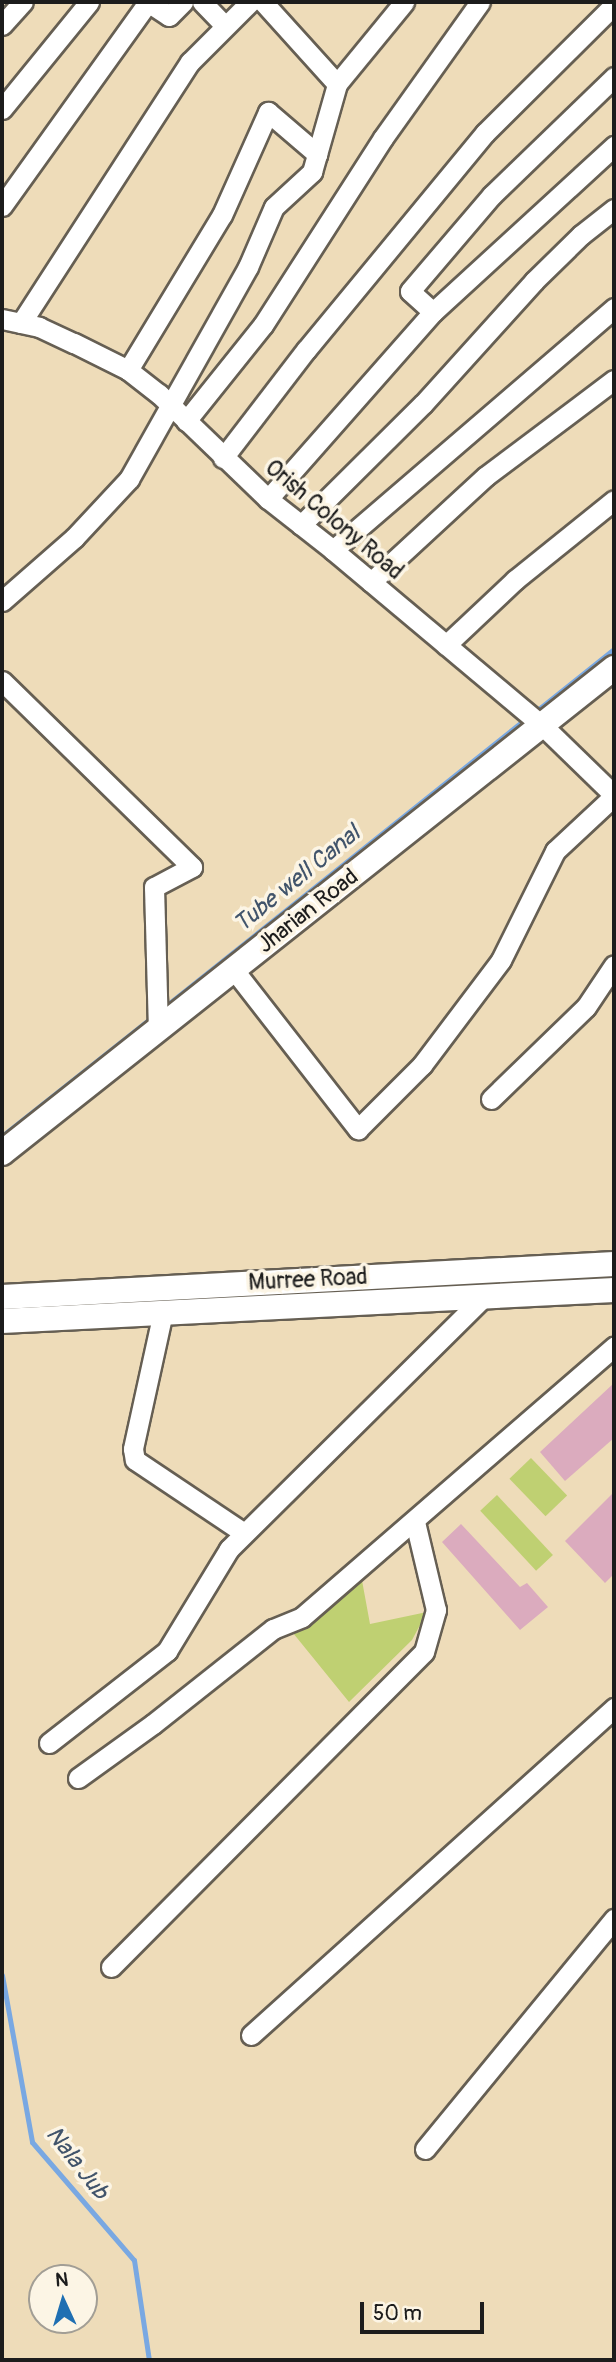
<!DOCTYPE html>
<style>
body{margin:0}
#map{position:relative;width:616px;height:2362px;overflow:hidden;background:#eedcb9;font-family:Pangolin,sans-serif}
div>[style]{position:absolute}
.green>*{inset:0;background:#bfd072;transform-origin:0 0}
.stream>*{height:5px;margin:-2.5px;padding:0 2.5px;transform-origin:2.5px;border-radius:2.5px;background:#79a8e2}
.building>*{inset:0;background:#dbabbe}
.roads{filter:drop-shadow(2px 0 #665f53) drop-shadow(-2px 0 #665f53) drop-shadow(0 2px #665f53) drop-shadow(0 -2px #665f53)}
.minor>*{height:19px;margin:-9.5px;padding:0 9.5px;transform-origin:9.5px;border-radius:9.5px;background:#fff}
.major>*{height:24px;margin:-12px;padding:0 12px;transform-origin:12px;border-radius:12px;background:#fff}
span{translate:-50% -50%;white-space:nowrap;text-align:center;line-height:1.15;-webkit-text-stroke:7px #fcf5e5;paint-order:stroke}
.street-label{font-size:23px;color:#1c1c1c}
.water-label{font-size:24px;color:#41546b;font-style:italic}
.frame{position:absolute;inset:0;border:4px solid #1c1c1c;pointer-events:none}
.north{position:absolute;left:28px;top:2264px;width:70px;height:70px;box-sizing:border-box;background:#fcf5e5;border:2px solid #a29e95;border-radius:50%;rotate:356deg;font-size:19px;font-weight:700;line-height:28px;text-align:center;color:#1c1c1c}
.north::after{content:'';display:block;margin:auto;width:24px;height:32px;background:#1f6fb2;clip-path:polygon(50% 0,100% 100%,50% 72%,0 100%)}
.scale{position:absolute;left:360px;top:2302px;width:124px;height:32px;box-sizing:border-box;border:4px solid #1c1c1c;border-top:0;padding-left:9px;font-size:21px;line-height:24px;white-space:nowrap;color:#1c1c1c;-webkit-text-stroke:5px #fcf5e5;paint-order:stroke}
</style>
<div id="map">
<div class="green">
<div style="left:531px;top:1458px;width:52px;height:30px;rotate:46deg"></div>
<div style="left:497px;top:1495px;width:82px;height:23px;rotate:47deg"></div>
<div style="clip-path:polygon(361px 1575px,370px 1624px,427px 1612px,412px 1640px,349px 1702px,293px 1633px,317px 1617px)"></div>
</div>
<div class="stream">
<div style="left:535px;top:712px;width:101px;rotate:-38.6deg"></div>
<div style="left:162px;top:1009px;width:467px;rotate:-38.6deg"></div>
<div style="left:2px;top:1136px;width:191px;rotate:-38.4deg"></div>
<div style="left:2px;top:1975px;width:170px;rotate:79.8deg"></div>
<div style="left:32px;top:2142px;width:156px;rotate:49.2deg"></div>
<div style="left:134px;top:2260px;width:101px;rotate:81.5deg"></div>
</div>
<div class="building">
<div style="clip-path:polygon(614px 1383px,614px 1438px,565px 1481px,540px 1452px)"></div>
<div style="clip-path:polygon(614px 1492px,614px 1574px,605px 1583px,565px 1541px)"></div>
<div style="clip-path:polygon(461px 1524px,520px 1587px,527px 1583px,548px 1607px,520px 1630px,442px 1542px)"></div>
</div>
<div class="roads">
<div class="minor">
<div style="left:148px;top:2px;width:25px;rotate:34deg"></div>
<div style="left:169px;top:16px;width:20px;rotate:-45deg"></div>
<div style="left:202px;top:2px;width:33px;rotate:46deg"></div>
<div style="left:263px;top:2px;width:110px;rotate:47.9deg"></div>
<div style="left:2px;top:25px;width:31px;rotate:-48deg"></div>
<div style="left:2px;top:109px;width:138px;rotate:-50.9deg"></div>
<div style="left:2px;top:206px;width:251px;rotate:-54.4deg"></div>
<div style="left:433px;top:312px;width:31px;rotate:-138deg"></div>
<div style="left:410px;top:291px;width:126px;rotate:-49.5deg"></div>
<div style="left:492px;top:195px;width:170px;rotate:-44deg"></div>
<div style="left:2px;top:319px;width:38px;rotate:12deg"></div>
<div style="left:39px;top:327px;width:38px;rotate:25deg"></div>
<div style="left:74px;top:343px;width:60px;rotate:26.6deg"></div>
<div style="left:128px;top:370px;width:39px;rotate:38deg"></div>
<div style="left:159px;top:394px;width:151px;rotate:43.9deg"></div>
<div style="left:268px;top:499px;width:83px;rotate:38.1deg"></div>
<div style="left:333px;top:550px;width:274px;rotate:40deg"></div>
<div style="left:543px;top:726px;width:99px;rotate:44.2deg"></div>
<div style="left:21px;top:323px;width:311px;rotate:-57.1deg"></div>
<div style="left:190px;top:62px;width:85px;rotate:-45deg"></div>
<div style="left:128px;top:370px;width:181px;rotate:-58.8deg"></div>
<div style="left:222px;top:215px;width:113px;rotate:-65.9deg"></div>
<div style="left:268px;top:112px;width:65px;rotate:40.6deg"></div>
<div style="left:186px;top:421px;width:123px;rotate:-51.3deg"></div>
<div style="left:263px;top:325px;width:222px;rotate:-57.3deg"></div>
<div style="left:383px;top:138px;width:167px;rotate:-54.5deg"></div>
<div style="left:223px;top:458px;width:136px;rotate:-52.5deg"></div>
<div style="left:306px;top:350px;width:281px;rotate:-50.5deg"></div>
<div style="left:485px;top:133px;width:182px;rotate:-44.8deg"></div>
<div style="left:268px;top:499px;width:249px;rotate:-48.6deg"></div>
<div style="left:433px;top:312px;width:246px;rotate:-42.5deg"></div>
<div style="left:301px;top:525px;width:172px;rotate:-44.8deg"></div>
<div style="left:423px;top:404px;width:166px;rotate:-47.9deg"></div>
<div style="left:534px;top:281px;width:66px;rotate:-44.4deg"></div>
<div style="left:581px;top:235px;width:42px;rotate:-38.2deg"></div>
<div style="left:333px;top:550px;width:371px;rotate:-40.7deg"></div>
<div style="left:371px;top:582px;width:156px;rotate:-42.7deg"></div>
<div style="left:486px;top:476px;width:160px;rotate:-36.9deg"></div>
<div style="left:2px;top:601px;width:96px;rotate:-41.2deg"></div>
<div style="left:74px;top:538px;width:81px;rotate:-47deg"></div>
<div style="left:129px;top:479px;width:243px;rotate:-60.7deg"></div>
<div style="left:248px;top:267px;width:65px;rotate:-66.6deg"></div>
<div style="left:274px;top:207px;width:52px;rotate:-42.6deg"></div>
<div style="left:312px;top:172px;width:91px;rotate:-74.1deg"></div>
<div style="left:337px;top:84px;width:106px;rotate:-50.7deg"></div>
<div style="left:446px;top:645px;width:95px;rotate:-43.3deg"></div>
<div style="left:515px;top:580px;width:127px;rotate:-38.9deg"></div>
<div style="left:2px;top:681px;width:266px;rotate:44.4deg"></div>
<div style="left:192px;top:867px;width:43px;rotate:152.2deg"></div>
<div style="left:154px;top:887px;width:143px;rotate:88.4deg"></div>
<div style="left:234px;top:970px;width:202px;rotate:52.1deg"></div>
<div style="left:358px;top:1129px;width:91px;rotate:-45deg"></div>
<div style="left:422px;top:1065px;width:131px;rotate:-53deg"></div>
<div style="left:501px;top:960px;width:122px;rotate:-63.6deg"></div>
<div style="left:555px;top:851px;width:81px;rotate:-43deg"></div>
<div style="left:491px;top:1099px;width:132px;rotate:-44.1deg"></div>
<div style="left:586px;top:1007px;width:50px;rotate:-56.3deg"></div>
<div style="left:163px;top:1312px;width:140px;rotate:102.4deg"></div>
<div style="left:133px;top:1449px;width:11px;rotate:80deg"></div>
<div style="left:135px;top:1460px;width:131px;rotate:33.8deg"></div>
<div style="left:49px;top:1743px;width:150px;rotate:-37.9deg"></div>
<div style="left:167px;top:1651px;width:119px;rotate:-58.7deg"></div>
<div style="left:229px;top:1549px;width:360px;rotate:-44.7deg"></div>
<div style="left:78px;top:1778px;width:92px;rotate:-35.8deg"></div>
<div style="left:153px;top:1724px;width:153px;rotate:-38.4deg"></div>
<div style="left:273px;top:1629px;width:31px;rotate:-22deg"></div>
<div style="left:302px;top:1617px;width:413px;rotate:-40.9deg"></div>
<div style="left:111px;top:1967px;width:444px;rotate:-45.2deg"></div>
<div style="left:424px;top:1652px;width:44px;rotate:-74.1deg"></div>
<div style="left:436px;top:1610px;width:90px;rotate:-103.4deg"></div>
<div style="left:251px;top:2035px;width:489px;rotate:-42deg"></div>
<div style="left:425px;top:2149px;width:298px;rotate:-50.6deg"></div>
</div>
<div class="major">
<div style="left:2px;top:1153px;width:781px;rotate:-38.4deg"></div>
<div style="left:2px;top:1297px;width:613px;rotate:-3.09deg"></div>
<div style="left:2px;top:1321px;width:613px;rotate:-2.9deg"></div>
</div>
</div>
<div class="street-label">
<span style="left:334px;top:520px;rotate:40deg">Orish Colony Road</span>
<span style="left:308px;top:911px;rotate:-38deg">Jharian Road</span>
<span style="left:308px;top:1280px;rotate:-3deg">Murree Road</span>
</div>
<div class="water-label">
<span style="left:297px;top:879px;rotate:-39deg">Tube well Canal</span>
<span style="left:77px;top:2163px;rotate:52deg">Nala Jub</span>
</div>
<div class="frame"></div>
<div class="north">N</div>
<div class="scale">50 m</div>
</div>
